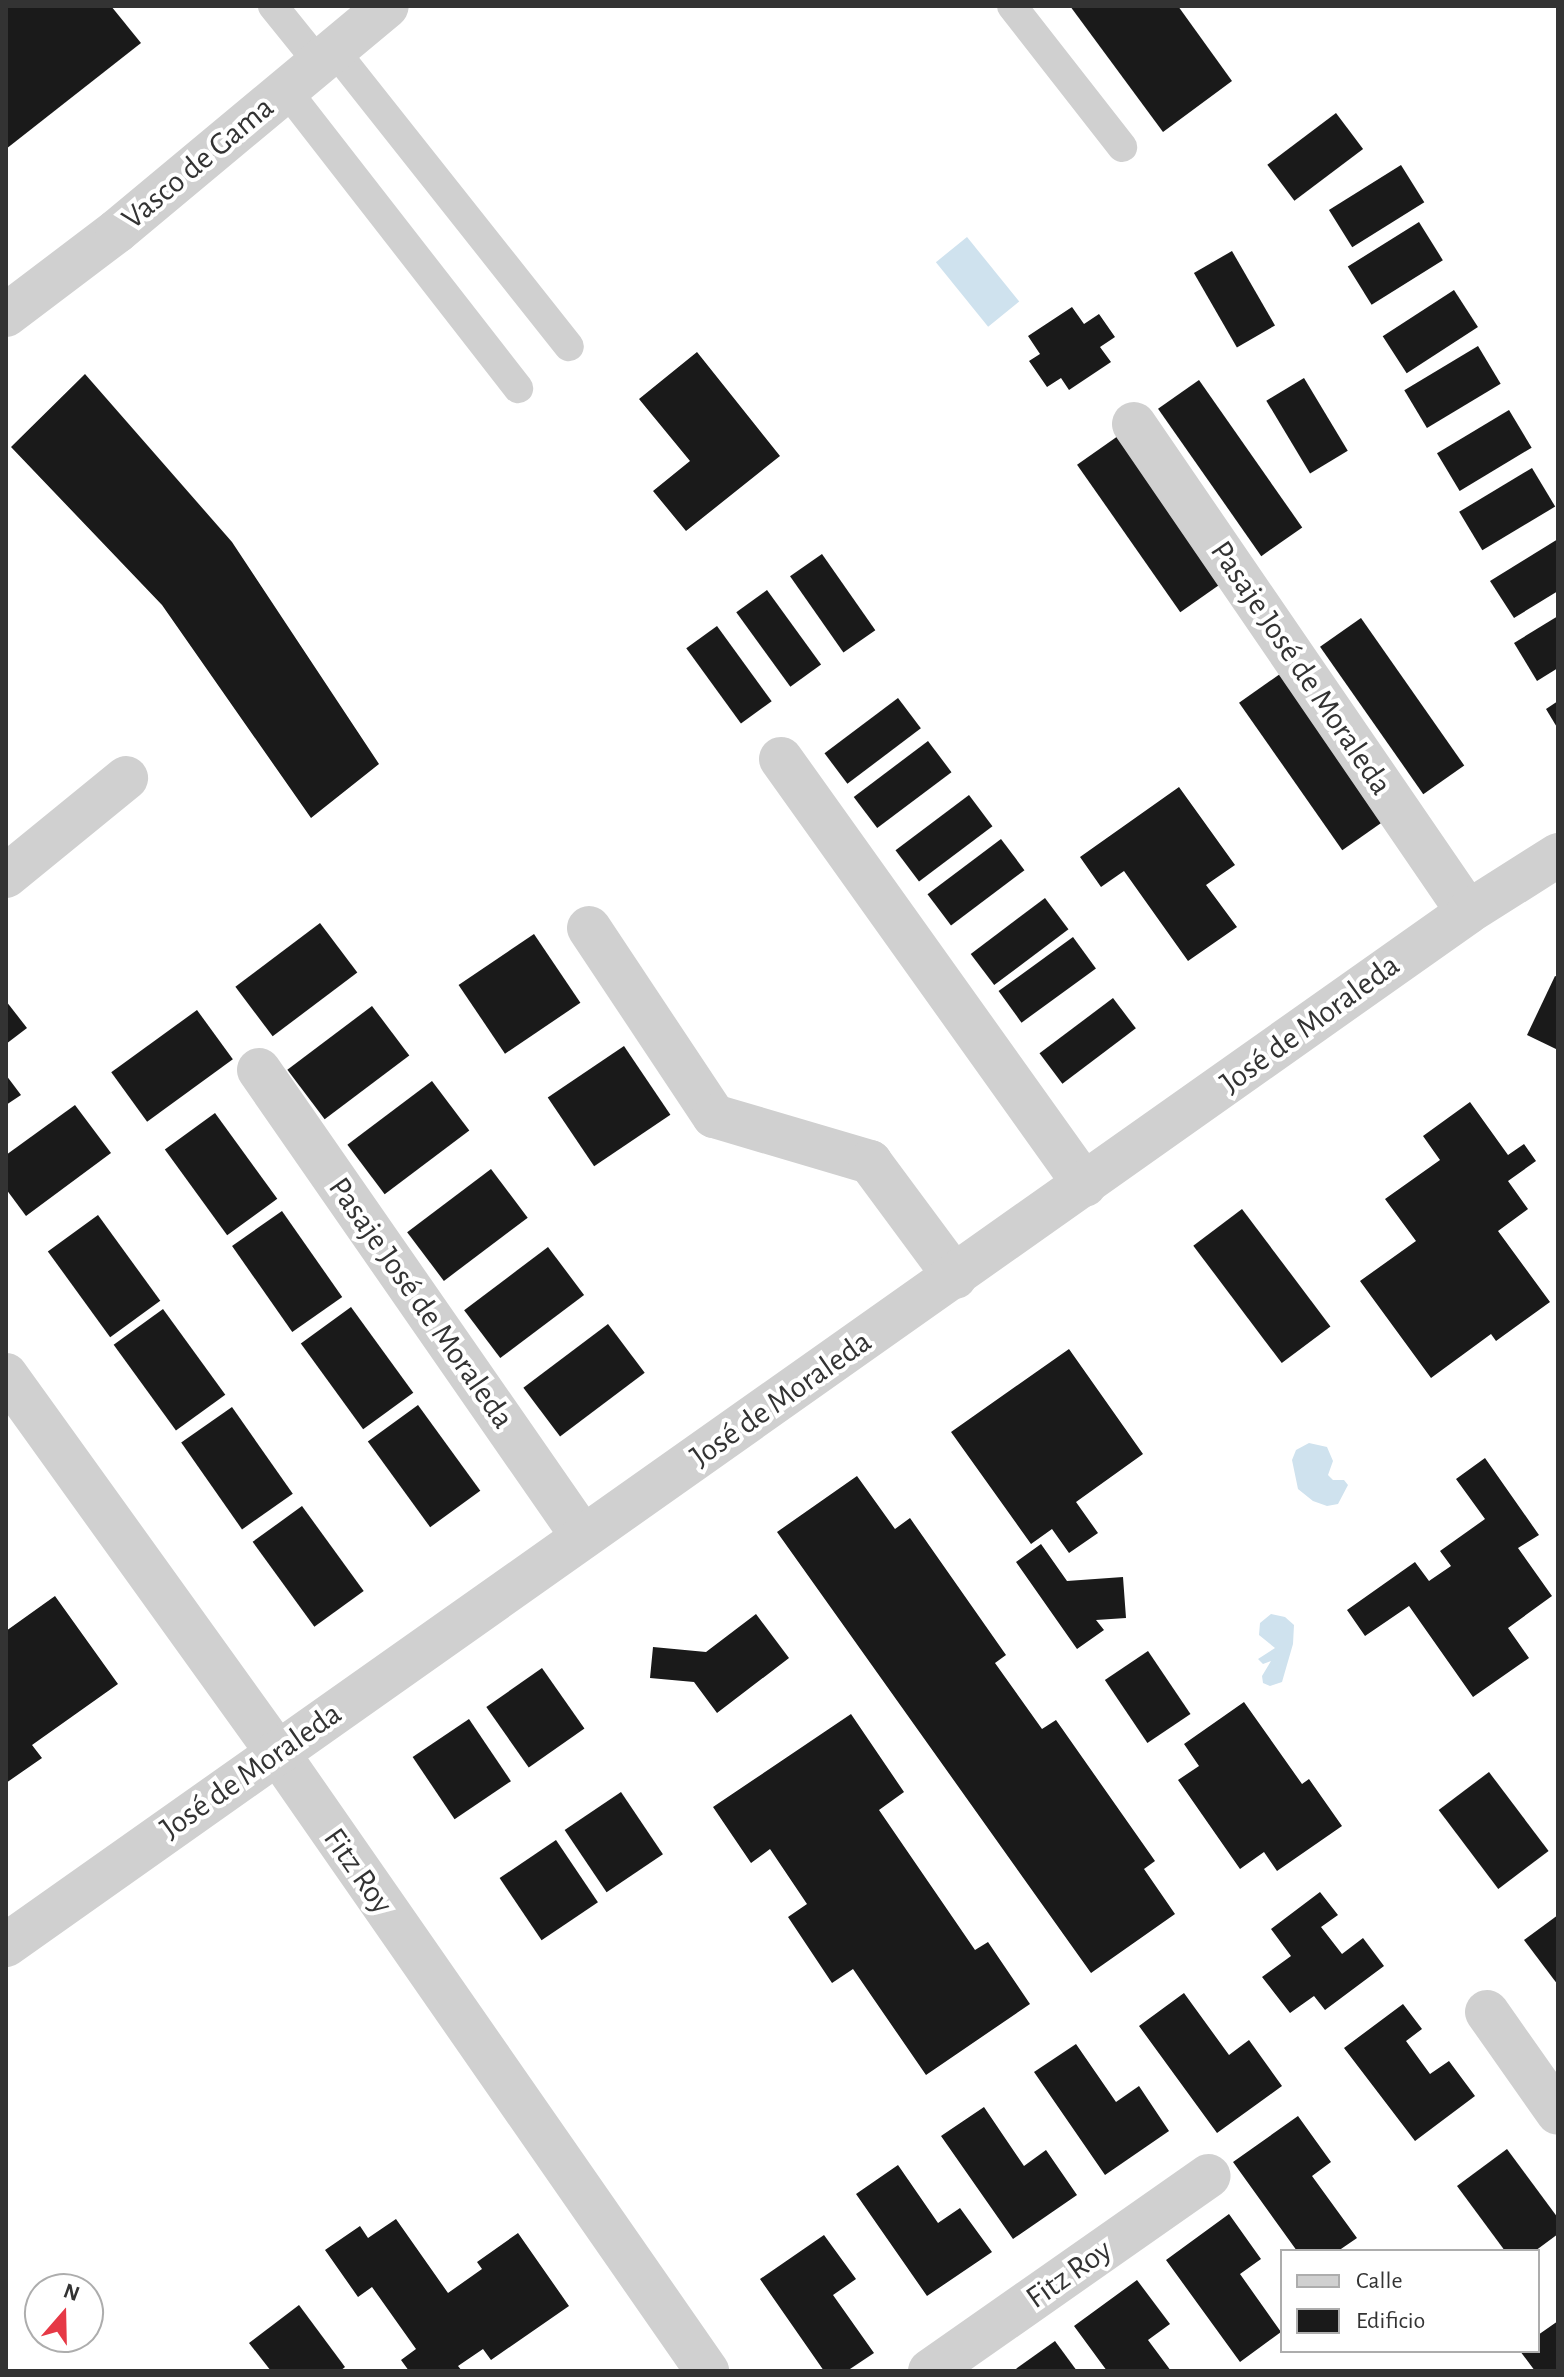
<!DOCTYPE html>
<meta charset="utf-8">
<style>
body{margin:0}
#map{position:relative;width:1564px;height:2377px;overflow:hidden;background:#fff;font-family:"Alegreya Sans",sans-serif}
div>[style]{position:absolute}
.water>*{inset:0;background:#cfe2ee;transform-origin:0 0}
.building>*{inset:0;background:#1a1a1a;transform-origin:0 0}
.lane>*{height:30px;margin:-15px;padding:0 15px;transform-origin:15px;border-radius:15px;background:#d0d0d0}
.street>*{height:44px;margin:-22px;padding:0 22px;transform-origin:22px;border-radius:22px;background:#d0d0d0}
span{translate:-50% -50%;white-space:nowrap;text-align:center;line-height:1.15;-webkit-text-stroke:8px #fff;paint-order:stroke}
.street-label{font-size:32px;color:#333}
.frame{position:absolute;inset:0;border:8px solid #333;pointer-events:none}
.legend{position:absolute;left:1280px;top:2249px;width:260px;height:104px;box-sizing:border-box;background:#fff;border:2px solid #adadad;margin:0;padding:10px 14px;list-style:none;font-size:24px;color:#333}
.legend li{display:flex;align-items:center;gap:16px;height:40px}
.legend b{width:40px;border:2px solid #adadad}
.north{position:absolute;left:24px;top:2273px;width:80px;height:80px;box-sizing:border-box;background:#fff;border:2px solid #adadad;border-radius:50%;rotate:20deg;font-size:22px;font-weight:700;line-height:32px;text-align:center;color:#333}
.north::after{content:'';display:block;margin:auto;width:28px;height:36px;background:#e63946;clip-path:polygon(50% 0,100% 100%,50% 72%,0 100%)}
</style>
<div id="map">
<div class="water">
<div style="left:967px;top:237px;width:83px;height:40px;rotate:51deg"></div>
<div style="clip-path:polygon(1309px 1443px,1327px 1447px,1333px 1461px,1328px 1475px,1333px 1480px,1344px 1480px,1348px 1485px,1338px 1504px,1327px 1506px,1313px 1501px,1298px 1489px,1292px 1460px,1296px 1450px)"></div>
<div style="clip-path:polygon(1271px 1614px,1285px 1617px,1294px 1625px,1293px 1644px,1282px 1682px,1270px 1686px,1263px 1683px,1262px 1676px,1271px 1661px,1263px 1664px,1258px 1659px,1275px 1648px,1259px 1635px,1260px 1623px)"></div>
</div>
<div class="building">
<div style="clip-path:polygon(6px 6px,111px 6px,141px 43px,6px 149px)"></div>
<div style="clip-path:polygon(1070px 6px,1178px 6px,1232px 81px,1163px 132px)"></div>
<div style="left:1336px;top:113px;width:45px;height:86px;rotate:53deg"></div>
<div style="left:1401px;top:165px;width:44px;height:85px;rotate:58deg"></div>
<div style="left:1419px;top:222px;width:45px;height:84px;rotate:58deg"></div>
<div style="left:1232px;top:251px;width:86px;height:44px;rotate:60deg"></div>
<div style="left:1454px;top:290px;width:44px;height:85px;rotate:57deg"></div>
<div style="clip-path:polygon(1072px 307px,1084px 324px,1099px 314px,1115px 337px,1100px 347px,1111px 362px,1069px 390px,1061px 378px,1047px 387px,1029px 361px,1040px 354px,1028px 336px)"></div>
<div style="left:1478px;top:346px;width:44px;height:86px;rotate:59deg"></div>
<div style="clip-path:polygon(697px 352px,780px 456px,686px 531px,653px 491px,690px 461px,639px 399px)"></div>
<div style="clip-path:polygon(85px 374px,232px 542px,379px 764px,311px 818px,162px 605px,11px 447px)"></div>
<div style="left:1304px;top:378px;width:85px;height:44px;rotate:59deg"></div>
<div style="left:1199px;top:380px;width:180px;height:50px;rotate:55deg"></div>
<div style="left:1509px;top:410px;width:44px;height:84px;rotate:59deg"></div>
<div style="left:1118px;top:436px;width:180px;height:50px;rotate:55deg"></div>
<div style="left:1532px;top:468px;width:45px;height:85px;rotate:59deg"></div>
<div style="clip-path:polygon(1558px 539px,1558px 591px,1514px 618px,1490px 581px)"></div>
<div style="left:822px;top:554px;width:93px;height:39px;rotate:55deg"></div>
<div style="left:767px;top:590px;width:92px;height:38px;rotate:54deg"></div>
<div style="clip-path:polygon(1558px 616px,1558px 668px,1537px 681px,1514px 643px)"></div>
<div style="left:1361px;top:618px;width:180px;height:50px;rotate:55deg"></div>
<div style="left:717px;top:626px;width:93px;height:38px;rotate:54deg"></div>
<div style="left:1280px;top:674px;width:180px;height:50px;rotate:55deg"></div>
<div style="left:898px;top:698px;width:38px;height:92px;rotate:53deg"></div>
<div style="clip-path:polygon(1558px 701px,1558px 729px,1546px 709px)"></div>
<div style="left:928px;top:741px;width:39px;height:93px;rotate:53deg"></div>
<div style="clip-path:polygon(1179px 787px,1235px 865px,1206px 885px,1237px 927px,1188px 961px,1124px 871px,1101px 887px,1080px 857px)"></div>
<div style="left:969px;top:795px;width:39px;height:92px;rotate:53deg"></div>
<div style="left:1001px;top:839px;width:39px;height:92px;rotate:53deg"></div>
<div style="left:1045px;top:898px;width:39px;height:93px;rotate:53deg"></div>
<div style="left:320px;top:923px;width:62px;height:106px;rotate:53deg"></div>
<div style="left:534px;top:934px;width:83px;height:91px;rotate:56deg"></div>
<div style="left:1073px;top:937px;width:39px;height:92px;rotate:54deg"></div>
<div style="clip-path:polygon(1555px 976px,1558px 977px,1558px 1050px,1527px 1035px)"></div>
<div style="left:1113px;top:998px;width:38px;height:92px;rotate:53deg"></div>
<div style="clip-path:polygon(6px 1001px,27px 1028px,6px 1044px)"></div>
<div style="left:372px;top:1006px;width:62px;height:106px;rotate:53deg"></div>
<div style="left:197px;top:1010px;width:61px;height:106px;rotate:54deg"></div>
<div style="left:624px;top:1046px;width:83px;height:92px;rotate:56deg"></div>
<div style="clip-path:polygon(6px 1075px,21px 1095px,6px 1105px)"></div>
<div style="left:432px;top:1081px;width:62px;height:106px;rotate:53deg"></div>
<div style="clip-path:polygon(1470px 1102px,1508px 1155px,1524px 1144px,1536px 1161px,1508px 1181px,1528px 1209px,1498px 1231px,1550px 1302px,1496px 1341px,1491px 1334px,1431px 1378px,1360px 1281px,1416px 1241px,1385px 1199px,1440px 1160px,1423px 1136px)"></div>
<div style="clip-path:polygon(75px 1105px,111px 1153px,26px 1216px,6px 1189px,6px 1155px)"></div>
<div style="left:215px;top:1113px;width:106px;height:62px;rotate:54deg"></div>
<div style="left:491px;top:1169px;width:61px;height:105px;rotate:53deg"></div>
<div style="left:1242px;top:1209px;width:147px;height:61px;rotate:53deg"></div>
<div style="left:282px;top:1211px;width:105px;height:61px;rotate:55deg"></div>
<div style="left:98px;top:1215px;width:106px;height:62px;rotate:54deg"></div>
<div style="left:548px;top:1247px;width:60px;height:105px;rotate:53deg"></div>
<div style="left:351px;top:1307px;width:106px;height:62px;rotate:54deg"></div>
<div style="left:163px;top:1309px;width:106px;height:61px;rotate:54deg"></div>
<div style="left:608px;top:1324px;width:61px;height:106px;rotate:53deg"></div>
<div style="clip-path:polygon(1069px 1349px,1143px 1454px,1076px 1502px,1098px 1533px,1069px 1553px,1052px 1529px,1031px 1544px,951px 1432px)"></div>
<div style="left:418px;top:1405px;width:106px;height:62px;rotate:54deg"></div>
<div style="left:232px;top:1407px;width:106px;height:62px;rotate:55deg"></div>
<div style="clip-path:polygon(1485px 1458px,1539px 1535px,1518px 1548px,1552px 1596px,1508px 1628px,1529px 1658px,1473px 1697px,1409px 1606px,1365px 1636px,1347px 1610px,1415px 1562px,1429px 1581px,1451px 1566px,1440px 1551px,1485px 1519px,1456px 1479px)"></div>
<div style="clip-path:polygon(857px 1476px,895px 1529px,910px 1518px,1006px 1655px,995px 1663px,1042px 1729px,1056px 1720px,1155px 1861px,1144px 1869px,1175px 1914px,1091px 1973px,777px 1532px)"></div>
<div style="left:302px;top:1506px;width:105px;height:61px;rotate:54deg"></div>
<div style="clip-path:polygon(1041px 1544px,1067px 1581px,1123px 1577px,1126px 1618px,1096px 1620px,1104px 1630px,1077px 1649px,1016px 1562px)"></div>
<div style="clip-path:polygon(55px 1596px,118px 1684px,32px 1745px,42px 1758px,6px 1783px,6px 1631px)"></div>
<div style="clip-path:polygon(756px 1614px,789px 1658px,717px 1713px,694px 1682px,650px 1678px,653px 1647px,706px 1652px)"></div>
<div style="left:1148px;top:1651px;width:76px;height:52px;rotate:56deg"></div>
<div style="left:542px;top:1668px;width:74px;height:68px;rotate:55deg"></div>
<div style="clip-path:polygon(1244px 1702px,1302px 1784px,1309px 1779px,1342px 1826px,1277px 1871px,1264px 1852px,1240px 1869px,1178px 1780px,1199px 1766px,1184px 1744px)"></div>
<div style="clip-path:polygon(851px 1714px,904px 1792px,879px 1810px,975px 1950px,988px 1942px,1030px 2004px,926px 2075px,853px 1969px,832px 1983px,788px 1917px,807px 1904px,770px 1849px,751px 1863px,713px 1807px)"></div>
<div style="left:469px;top:1719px;width:75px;height:68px;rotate:56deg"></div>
<div style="left:1489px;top:1772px;width:99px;height:63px;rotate:53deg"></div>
<div style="left:621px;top:1792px;width:75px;height:68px;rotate:56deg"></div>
<div style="left:556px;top:1840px;width:75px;height:68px;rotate:56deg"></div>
<div style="clip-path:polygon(1320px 1892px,1338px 1915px,1321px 1927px,1342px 1954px,1363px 1938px,1384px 1966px,1325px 2010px,1314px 1996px,1290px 2013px,1262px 1977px,1291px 1956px,1271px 1929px)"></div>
<div style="clip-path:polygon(1558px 1915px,1558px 1985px,1524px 1940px)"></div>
<div style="clip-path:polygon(1184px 1993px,1229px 2055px,1249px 2040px,1282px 2086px,1217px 2133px,1139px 2026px)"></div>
<div style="clip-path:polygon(1403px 2004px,1422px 2029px,1406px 2041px,1430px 2074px,1449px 2061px,1475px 2096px,1415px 2141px,1344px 2048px)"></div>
<div style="clip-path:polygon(1076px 2044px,1116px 2102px,1139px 2086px,1169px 2131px,1105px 2175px,1034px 2072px)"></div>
<div style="clip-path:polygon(984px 2107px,1024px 2166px,1046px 2150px,1077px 2195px,1013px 2239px,941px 2136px)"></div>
<div style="clip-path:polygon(1298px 2116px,1331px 2162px,1312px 2176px,1357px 2238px,1338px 2251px,1297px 2251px,1233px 2162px)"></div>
<div style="clip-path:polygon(1507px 2149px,1558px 2218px,1558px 2234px,1535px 2251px,1505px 2251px,1457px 2186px)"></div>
<div style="clip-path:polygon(898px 2165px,938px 2223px,960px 2208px,992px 2252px,927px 2296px,856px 2194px)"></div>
<div style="clip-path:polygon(1229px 2214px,1261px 2259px,1240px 2274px,1281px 2332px,1240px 2362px,1166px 2260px)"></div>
<div style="clip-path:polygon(396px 2219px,448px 2293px,482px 2269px,477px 2262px,518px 2233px,569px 2306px,491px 2360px,483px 2349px,458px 2366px,462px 2371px,409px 2371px,401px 2360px,416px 2349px,372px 2287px,358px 2297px,325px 2250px,360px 2226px,368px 2238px)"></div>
<div style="clip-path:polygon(824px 2235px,856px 2279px,833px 2295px,874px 2353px,847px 2371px,824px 2371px,760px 2279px)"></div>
<div style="clip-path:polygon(1137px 2280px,1170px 2324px,1148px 2340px,1171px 2371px,1107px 2371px,1074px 2326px)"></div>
<div style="clip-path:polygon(299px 2305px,345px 2367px,340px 2371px,271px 2371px,249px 2343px)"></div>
<div style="clip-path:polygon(1558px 2321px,1558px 2371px,1535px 2371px,1520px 2351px,1538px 2351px,1538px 2335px)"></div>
<div style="clip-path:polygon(1055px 2341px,1077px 2371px,1013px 2371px)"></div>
</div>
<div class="lane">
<div style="left:273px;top:6px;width:73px;rotate:51.1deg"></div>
<div style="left:1012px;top:6px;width:179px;rotate:52deg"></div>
<div style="left:334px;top:50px;width:378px;rotate:51.6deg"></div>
<div style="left:286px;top:90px;width:378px;rotate:52.1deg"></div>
</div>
<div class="street">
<div style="left:6px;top:315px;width:139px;rotate:-37.1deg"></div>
<div style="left:117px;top:231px;width:351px;rotate:-39.8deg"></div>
<div style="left:1134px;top:424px;width:591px;rotate:55.61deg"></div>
<div style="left:781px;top:759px;width:523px;rotate:54.49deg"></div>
<div style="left:6px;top:876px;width:155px;rotate:-39.2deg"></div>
<div style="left:589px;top:928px;width:226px;rotate:56.4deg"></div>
<div style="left:714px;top:1116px;width:163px;rotate:16.4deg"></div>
<div style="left:870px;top:1162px;width:143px;rotate:53.5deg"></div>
<div style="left:259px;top:1070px;width:568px;rotate:55.25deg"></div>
<div style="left:6px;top:1375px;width:464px;rotate:54.3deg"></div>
<div style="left:277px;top:1752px;width:754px;rotate:55.21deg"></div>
<div style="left:6px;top:1945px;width:1790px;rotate:-35.24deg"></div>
<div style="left:1468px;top:912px;width:107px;rotate:-32.3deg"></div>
<div style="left:1487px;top:2012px;width:123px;rotate:54.9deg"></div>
<div style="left:930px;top:2371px;width:340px;rotate:-35deg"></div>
</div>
<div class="street-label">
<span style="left:198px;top:163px;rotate:-40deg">Vasco de Gama</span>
<span style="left:1301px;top:668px;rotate:56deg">Pasaje José de Moraleda</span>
<span style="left:1310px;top:1024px;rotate:-36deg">José de Moraleda</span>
<span style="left:421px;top:1303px;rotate:55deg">Pasaje José de Moraleda</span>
<span style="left:781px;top:1399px;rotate:-35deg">José de Moraleda</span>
<span style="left:251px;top:1771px;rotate:-35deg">José de Moraleda</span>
<span style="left:358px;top:1871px;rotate:55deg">Fitz Roy</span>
<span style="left:1069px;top:2274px;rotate:-35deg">Fitz Roy</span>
</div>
<div class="frame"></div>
<ul class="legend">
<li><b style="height:10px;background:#d0d0d0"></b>Calle</li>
<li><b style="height:22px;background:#1a1a1a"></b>Edificio</li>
</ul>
<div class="north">N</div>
</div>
